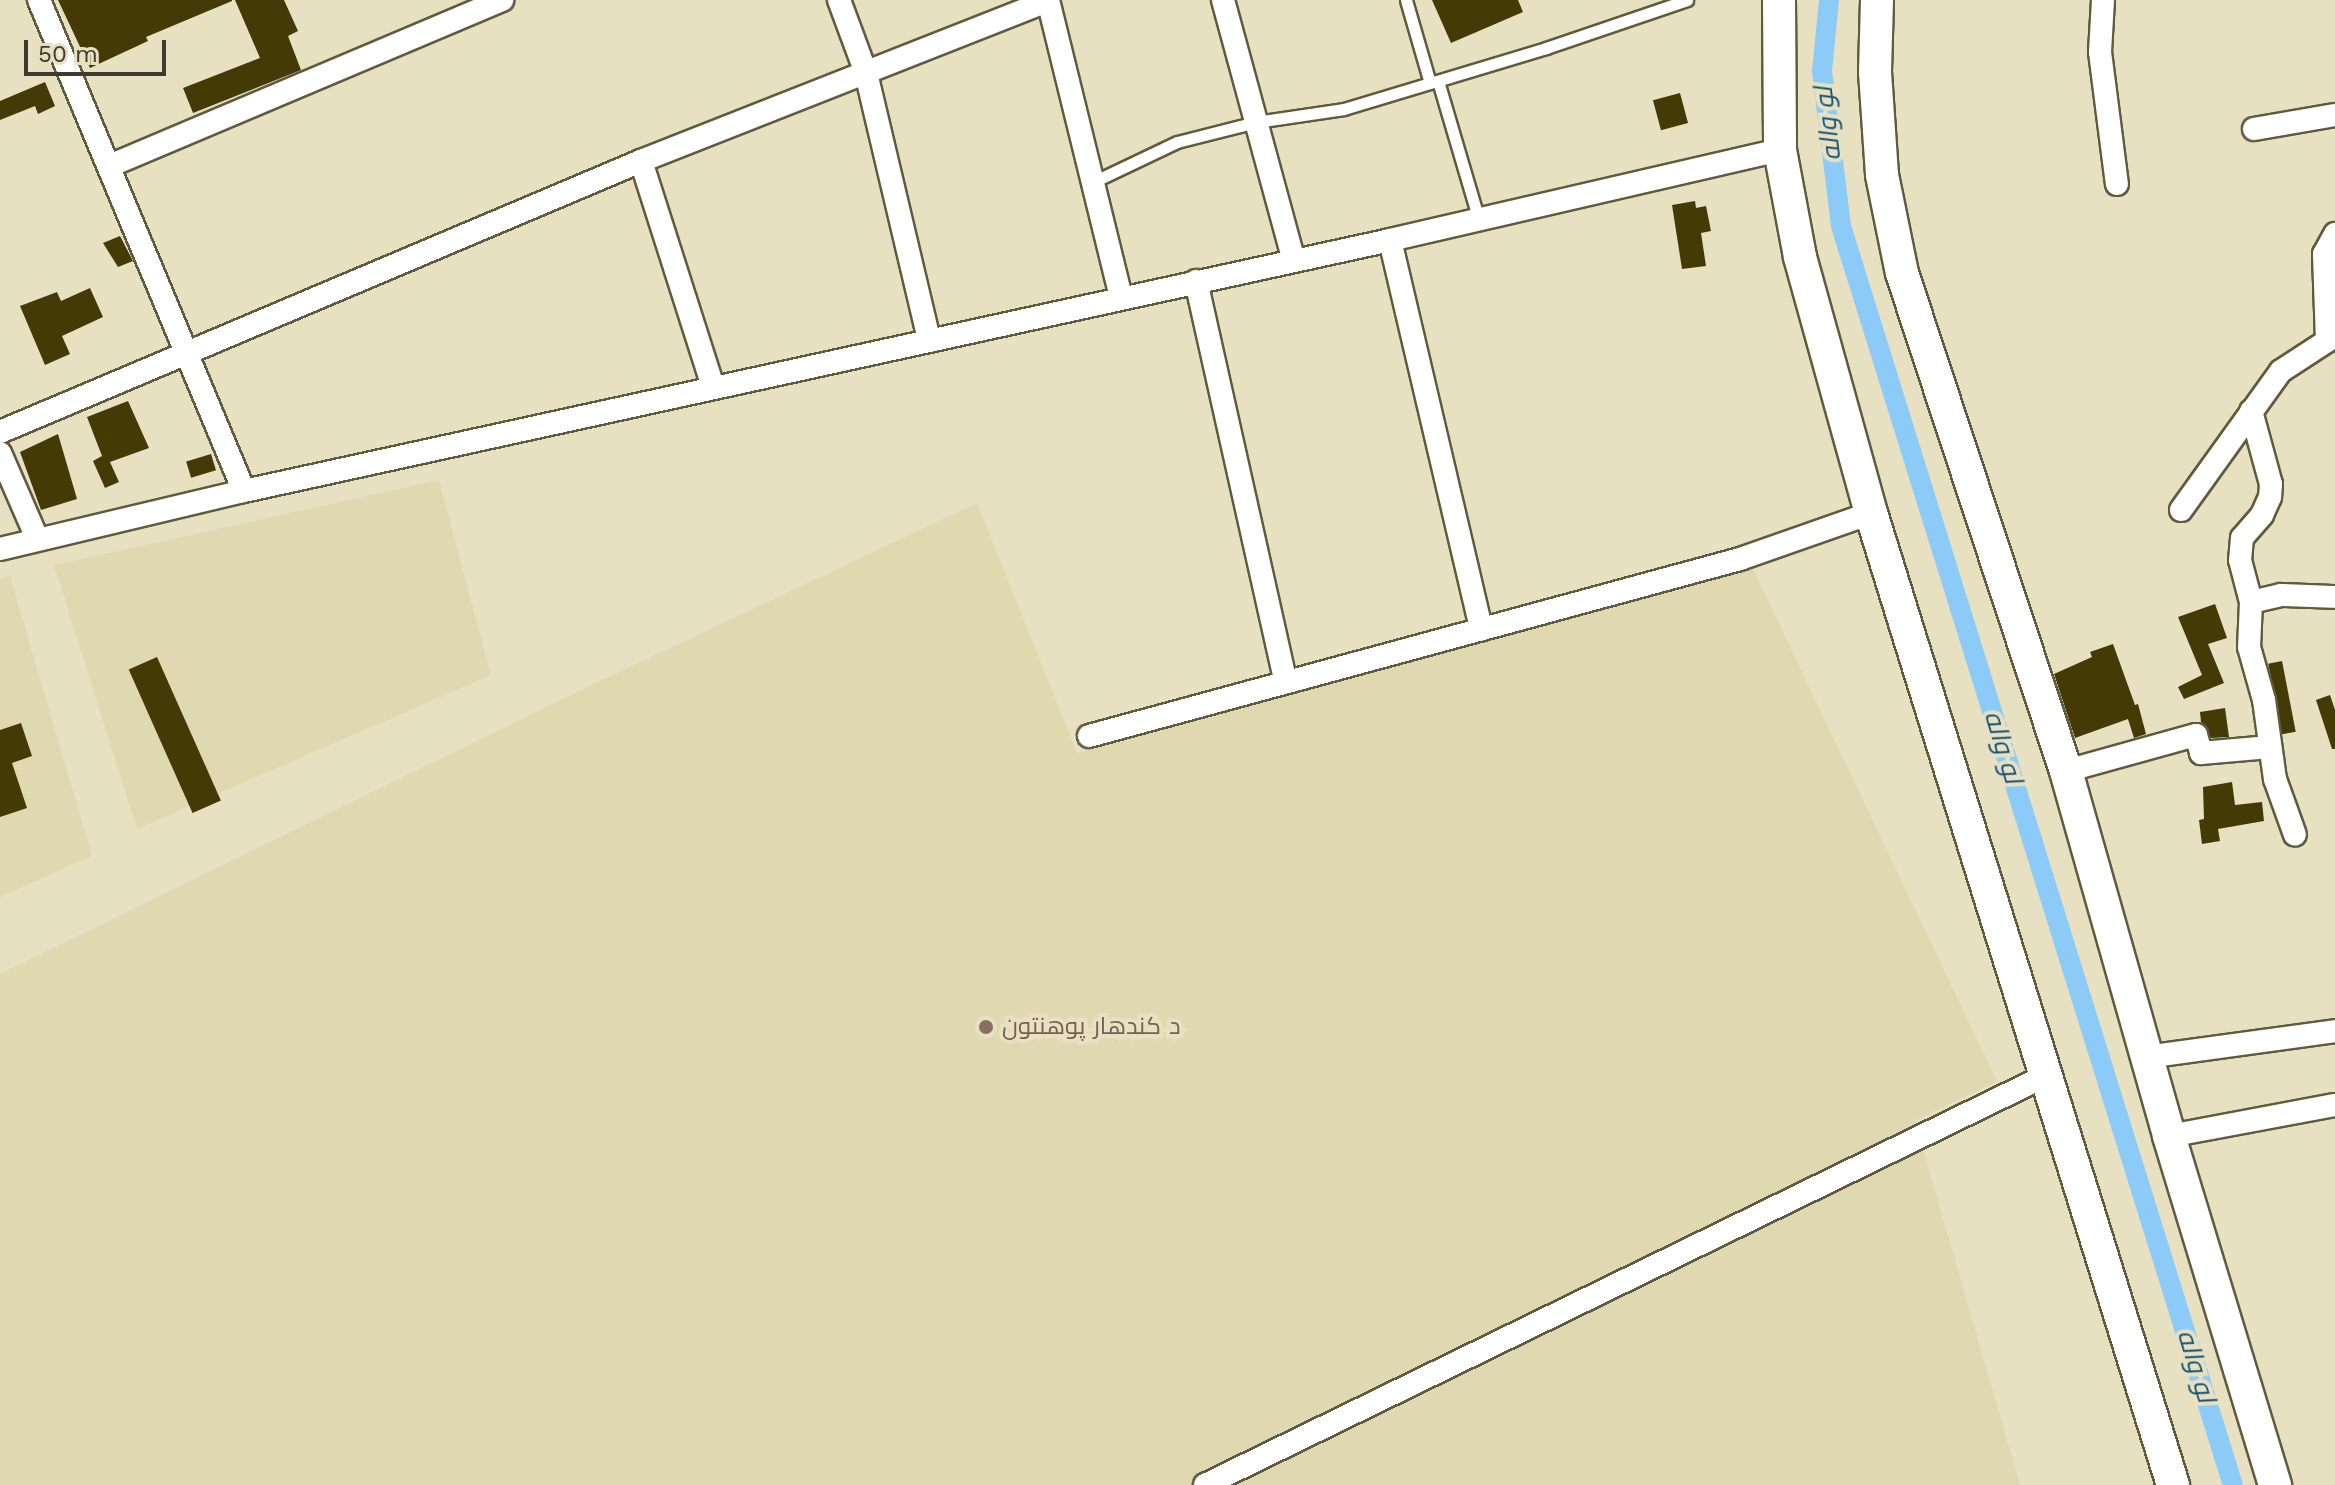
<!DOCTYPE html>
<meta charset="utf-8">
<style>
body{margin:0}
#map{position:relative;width:2335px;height:1485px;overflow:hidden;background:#e8e1c1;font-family:"Work Sans",Cairo,sans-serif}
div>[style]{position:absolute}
.built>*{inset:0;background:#e0d8b0}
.canal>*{height:20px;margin:-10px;padding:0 10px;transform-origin:10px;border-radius:10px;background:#8ccbf8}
.building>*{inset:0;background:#443a06;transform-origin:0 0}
.roads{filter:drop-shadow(2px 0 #605a3e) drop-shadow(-2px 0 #605a3e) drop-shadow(0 2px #605a3e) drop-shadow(0 -2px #605a3e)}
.lane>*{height:11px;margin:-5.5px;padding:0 5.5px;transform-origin:5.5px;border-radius:5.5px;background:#fff}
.street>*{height:22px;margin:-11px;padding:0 11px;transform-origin:11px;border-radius:11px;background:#fff}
.secondary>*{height:32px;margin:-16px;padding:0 16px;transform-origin:16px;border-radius:16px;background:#fff}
.dots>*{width:22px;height:22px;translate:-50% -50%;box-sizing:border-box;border:4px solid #e8e1c1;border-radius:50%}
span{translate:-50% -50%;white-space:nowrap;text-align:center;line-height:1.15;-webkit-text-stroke:8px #e8e1c1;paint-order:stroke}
.education-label{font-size:24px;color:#785e54}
.left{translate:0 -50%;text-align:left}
.water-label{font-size:26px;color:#135176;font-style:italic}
.scale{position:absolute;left:24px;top:40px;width:142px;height:36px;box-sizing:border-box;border:4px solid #3e3b2e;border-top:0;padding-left:10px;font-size:24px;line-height:28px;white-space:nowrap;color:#3e3b2e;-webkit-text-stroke:6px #e8e1c1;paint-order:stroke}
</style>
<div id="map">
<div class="built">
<div style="clip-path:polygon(439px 480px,491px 675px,137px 829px,54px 565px)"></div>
<div style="clip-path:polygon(977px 503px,1077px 753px,1753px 569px,1997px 1081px,1915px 1121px,2020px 1485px,0 1485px,0 974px,579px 691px)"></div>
<div style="clip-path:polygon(10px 576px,92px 856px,0 897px,0 579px)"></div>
</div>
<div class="canal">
<div style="left:1829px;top:0;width:71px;rotate:95.6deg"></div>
<div style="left:1822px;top:71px;width:156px;rotate:83deg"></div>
<div style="left:1841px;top:226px;width:1319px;rotate:72.71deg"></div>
</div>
<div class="building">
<div style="clip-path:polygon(58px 0,232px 0,232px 1px,146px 37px,148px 41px,90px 68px)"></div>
<div style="clip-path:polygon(235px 0,284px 0,298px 31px,288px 36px,301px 70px,193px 113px,183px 88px,260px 58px)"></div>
<div style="clip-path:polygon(1432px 0,1518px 0,1523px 12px,1451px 43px)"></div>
<div style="clip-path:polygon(45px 82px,55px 106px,38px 114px,35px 106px,0 120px,0 101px)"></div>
<div style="left:1680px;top:93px;width:31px;height:28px;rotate:75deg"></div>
<div style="clip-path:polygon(1695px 201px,1696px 208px,1706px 206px,1711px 231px,1701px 233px,1706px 266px,1682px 269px,1672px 205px)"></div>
<div style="clip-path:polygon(120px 236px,133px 261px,118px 267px,103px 243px)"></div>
<div style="clip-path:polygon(90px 288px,103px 317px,62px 336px,70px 354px,45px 365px,20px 306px,57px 292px,61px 301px)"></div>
<div style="clip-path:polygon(128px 401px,149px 448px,110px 462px,119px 482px,105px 488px,93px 461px,102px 456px,87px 417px)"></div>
<div style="clip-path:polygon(58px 434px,77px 499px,41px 510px,20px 452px)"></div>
<div style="left:211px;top:454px;width:17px;height:26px;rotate:73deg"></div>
<div style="clip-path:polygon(2215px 604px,2227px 638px,2208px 644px,2224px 683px,2184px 699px,2178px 687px,2202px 675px,2178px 617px)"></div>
<div style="clip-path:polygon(2113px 644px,2135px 705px,2138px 704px,2146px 734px,2134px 738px,2128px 719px,2075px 738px,2054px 674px,2092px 657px,2090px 652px)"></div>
<div style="left:157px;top:657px;width:157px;height:31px;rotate:66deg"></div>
<div style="left:2282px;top:661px;width:72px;height:14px;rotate:79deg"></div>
<div style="clip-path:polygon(2330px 695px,2335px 710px,2335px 749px,2332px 749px,2316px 700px)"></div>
<div style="clip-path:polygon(2225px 708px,2229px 737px,2211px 738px,2201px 722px,2200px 712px)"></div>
<div style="clip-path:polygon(21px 723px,32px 756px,12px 763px,27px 808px,0 817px,0 730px)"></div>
<div style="clip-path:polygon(2232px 782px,2235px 805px,2262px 802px,2264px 821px,2218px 829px,2220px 841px,2202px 844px,2199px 820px,2204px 819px,2203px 787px)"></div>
</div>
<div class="roads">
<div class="lane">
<div style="left:1406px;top:0;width:86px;rotate:73.9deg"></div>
<div style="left:1438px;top:81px;width:145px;rotate:73.6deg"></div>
<div style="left:1093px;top:182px;width:93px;rotate:-25.5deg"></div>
<div style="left:1177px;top:142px;width:81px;rotate:-14.2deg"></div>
<div style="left:1256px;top:122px;width:89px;rotate:-8.4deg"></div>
<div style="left:1344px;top:109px;width:211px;rotate:-16.8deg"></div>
<div style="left:1546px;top:48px;width:149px;rotate:-18.8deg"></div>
</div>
<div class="street">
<div style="left:39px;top:0;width:532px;rotate:67.34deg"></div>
<div style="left:839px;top:0;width:78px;rotate:69.7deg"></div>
<div style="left:866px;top:73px;width:273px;rotate:76.7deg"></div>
<div style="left:1048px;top:0;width:306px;rotate:76.2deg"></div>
<div style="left:1223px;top:0;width:270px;rotate:74.8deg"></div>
<div style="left:2103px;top:0;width:52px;rotate:93.3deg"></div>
<div style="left:2100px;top:52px;width:133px;rotate:82.7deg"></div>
<div style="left:2254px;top:129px;width:82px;rotate:-9.8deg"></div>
<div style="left:641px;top:161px;width:236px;rotate:72.3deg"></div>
<div style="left:109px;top:166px;width:427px;rotate:-22.9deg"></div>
<div style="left:1390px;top:240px;width:400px;rotate:76.8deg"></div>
<div style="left:1196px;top:281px;width:411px;rotate:77.4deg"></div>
<div style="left:2251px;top:411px;width:76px;rotate:74.7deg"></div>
<div style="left:2271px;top:484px;width:13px;rotate:94deg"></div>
<div style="left:2270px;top:497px;width:20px;rotate:114deg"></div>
<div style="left:2262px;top:515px;width:30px;rotate:131deg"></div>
<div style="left:2242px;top:538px;width:22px;rotate:95deg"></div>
<div style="left:2240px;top:560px;width:43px;rotate:75.3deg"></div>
<div style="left:2251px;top:602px;width:45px;rotate:92.5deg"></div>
<div style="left:2249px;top:647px;width:55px;rotate:74.2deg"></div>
<div style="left:2264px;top:700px;width:80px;rotate:82.1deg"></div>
<div style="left:2275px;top:779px;width:59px;rotate:70.3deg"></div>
<div style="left:0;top:432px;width:696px;rotate:-22.92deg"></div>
<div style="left:641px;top:161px;width:437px;rotate:-21.5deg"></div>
<div style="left:0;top:453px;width:93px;rotate:66.5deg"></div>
<div style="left:2181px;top:510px;width:171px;rotate:-54.3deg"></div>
<div style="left:2281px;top:371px;width:55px;rotate:-33.1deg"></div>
<div style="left:2327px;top:341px;width:87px;rotate:-92deg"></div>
<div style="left:2324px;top:254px;width:23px;rotate:-61deg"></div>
<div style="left:0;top:549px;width:251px;rotate:-13.4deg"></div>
<div style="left:244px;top:491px;width:1173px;rotate:-12.35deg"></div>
<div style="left:1390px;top:240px;width:400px;rotate:-13deg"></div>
<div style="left:2251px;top:602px;width:31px;rotate:-13deg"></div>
<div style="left:2281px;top:595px;width:54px;rotate:2.1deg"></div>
<div style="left:1089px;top:736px;width:675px;rotate:-15.21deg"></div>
<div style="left:1740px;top:559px;width:139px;rotate:-19.3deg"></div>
<div style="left:2066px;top:771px;width:135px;rotate:-15.5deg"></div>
<div style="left:2196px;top:735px;width:19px;rotate:74deg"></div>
<div style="left:2201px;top:753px;width:69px;rotate:-5deg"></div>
<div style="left:2146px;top:1057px;width:191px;rotate:-7.8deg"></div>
<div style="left:2169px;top:1136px;width:169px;rotate:-10.6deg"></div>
<div style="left:1205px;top:1485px;width:937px;rotate:-25.96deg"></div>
</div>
<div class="secondary">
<div style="left:1779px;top:0;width:150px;rotate:89.6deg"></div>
<div style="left:1780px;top:150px;width:109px;rotate:79.4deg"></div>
<div style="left:1800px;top:257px;width:266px;rotate:74.5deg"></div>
<div style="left:1871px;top:513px;width:1018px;rotate:72.74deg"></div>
<div style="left:1877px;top:0;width:72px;rotate:91.6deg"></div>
<div style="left:1875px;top:72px;width:103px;rotate:86.1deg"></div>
<div style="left:1882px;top:175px;width:100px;rotate:78.5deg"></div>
<div style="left:1902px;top:273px;width:524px;rotate:71.77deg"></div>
<div style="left:2066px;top:771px;width:379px;rotate:74.2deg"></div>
<div style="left:2169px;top:1136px;width:365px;rotate:73.1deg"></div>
</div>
</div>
<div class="dots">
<div style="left:986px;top:1027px;background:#8d6e63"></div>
</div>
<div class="education-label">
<span class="left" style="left:1002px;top:1027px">د کندهار پوهنتون</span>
</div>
<div class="water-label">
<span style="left:1828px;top:124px;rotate:-97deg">لو واله</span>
<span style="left:2003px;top:747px;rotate:73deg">لو واله</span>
<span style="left:2196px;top:1366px;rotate:73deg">لو واله</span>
</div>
<div class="scale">50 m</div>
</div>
